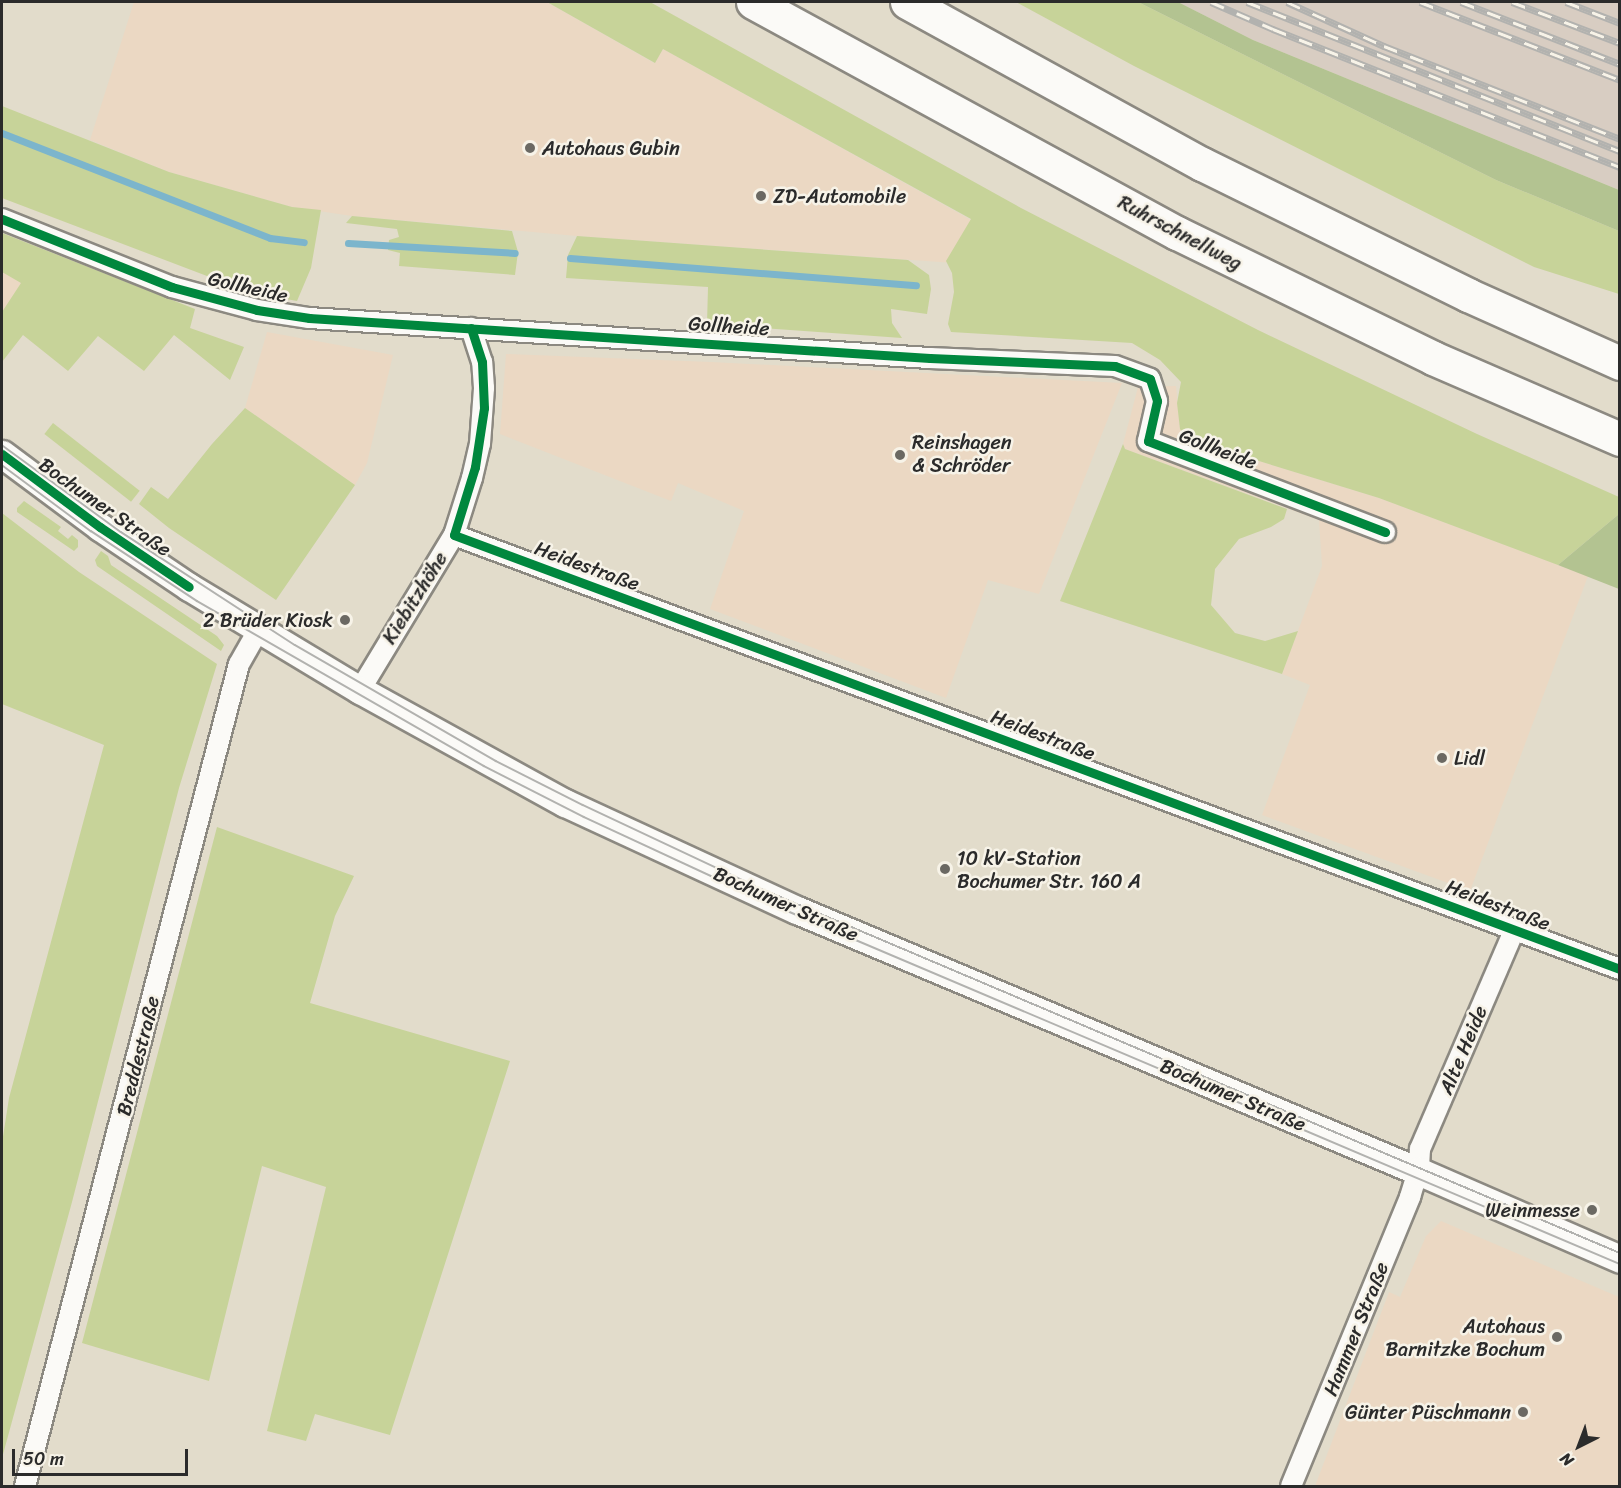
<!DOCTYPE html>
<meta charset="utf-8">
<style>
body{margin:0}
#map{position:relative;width:1621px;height:1488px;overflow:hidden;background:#e2dccb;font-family:Sriracha,sans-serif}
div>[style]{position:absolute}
.built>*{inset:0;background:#ebd8c3}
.industrial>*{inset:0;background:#d8cdc2}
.green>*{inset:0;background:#c7d399;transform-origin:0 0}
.forest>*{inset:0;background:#b3c391}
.stream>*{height:7px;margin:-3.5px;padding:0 3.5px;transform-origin:3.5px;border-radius:3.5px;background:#7cb5cc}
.roads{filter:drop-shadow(2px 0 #8c8981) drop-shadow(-2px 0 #8c8981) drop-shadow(0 2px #8c8981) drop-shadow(0 -2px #8c8981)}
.minor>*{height:20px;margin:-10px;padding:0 10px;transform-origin:10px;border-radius:10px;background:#fbfaf7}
.secondary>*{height:27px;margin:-13.5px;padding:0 13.5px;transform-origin:13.5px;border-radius:13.5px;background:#fbfaf7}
.motorway>*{height:33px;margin:-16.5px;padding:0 16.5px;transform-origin:16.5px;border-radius:16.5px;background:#fbfaf7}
.tram>*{height:1.5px;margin:-0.75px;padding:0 0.75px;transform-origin:0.75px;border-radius:0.75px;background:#b2b2af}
.rail>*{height:7px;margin-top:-3.5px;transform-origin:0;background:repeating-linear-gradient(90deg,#f7f3e8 0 14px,#b2b2af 0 28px);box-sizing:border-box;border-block:2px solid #b2b2af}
.cycleway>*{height:9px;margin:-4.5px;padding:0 4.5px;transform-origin:4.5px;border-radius:4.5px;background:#00873e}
.dots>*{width:16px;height:16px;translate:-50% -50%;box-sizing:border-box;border:3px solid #f7f3e8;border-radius:50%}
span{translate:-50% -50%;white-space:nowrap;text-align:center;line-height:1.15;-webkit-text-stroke:5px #f7f3e8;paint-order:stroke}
.poi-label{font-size:20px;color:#2b2b2b}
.left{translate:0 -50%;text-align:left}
.right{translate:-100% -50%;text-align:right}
.street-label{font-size:20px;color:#2b2b2b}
.frame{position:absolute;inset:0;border:3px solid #2b2b2b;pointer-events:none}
.north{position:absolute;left:1549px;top:1416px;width:60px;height:60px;-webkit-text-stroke:4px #f7f3e8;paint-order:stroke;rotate:222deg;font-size:16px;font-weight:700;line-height:24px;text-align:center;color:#2b2b2b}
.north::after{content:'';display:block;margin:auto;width:21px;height:27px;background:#2b2b2b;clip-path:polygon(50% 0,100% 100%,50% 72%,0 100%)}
.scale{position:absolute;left:12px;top:1449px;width:176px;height:27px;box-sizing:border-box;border:3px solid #2b2b2b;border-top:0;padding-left:8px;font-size:18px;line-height:21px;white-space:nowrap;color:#2b2b2b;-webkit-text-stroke:4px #f7f3e8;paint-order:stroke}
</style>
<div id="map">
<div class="built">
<div style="clip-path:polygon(134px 2px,547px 2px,654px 63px,663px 49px,982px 226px,954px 263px,577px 236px,352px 216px,292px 207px,169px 172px,90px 140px)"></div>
<div style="clip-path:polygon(2px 272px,22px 283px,2px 312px)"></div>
<div style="clip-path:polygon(267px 332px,393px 355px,367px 463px,355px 485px,245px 408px)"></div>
<div style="clip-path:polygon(506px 354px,711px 362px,1122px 383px,1039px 594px,988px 580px,946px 698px,710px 609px,744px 511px,678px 483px,671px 501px,500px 434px)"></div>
<div style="clip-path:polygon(1176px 386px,1180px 429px,1187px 439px,1379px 498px,1588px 576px,1470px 891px,1262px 815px,1310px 685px,1282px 674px,1322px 566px,1319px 520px,1125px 449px,1123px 444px,1138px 387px)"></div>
<div style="clip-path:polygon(1441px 1221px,1619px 1297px,1619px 1486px,1315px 1486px,1389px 1292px,1400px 1297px,1426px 1236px)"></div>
</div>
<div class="industrial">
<div style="clip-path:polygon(1178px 2px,1619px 2px,1619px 190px,1253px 40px)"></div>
</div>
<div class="green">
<div style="clip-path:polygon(547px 2px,650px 2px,1021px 208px,1258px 330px,1477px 434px,1619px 497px,1619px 514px,1558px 565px,1379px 498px,1187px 439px,1180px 429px,1177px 403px,1181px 382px,1160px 360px,1132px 343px,951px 332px,948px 324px,954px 292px,952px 273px,946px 261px,971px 219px,663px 49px,655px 63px)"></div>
<div style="clip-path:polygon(1016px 2px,1138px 2px,1496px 180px,1619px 231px,1619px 294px,1534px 267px,1134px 66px)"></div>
<div style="clip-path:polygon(2px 106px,169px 172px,292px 207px,321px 210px,311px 268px,297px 301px,249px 292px,2px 198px)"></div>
<div style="clip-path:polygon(352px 216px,512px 231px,518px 252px,515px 275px,399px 266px,400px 253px,388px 250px,389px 240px,399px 237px,397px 229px,346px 223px)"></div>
<div style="clip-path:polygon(2px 233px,195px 309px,190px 328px,244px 347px,230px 380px,174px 335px,144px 371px,98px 336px,68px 371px,23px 335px,2px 362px,2px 312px,21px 283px,2px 272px)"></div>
<div style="clip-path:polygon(577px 236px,908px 260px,929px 275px,931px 289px,927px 314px,891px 309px,892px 323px,902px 338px,707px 324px,708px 287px,566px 278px,568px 255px)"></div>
<div style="clip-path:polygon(245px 408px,355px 485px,276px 600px,169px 528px,139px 504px,151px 487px,168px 499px,212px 444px)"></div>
<div style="left:53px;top:423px;width:110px;height:14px;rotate:38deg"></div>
<div style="clip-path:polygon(1123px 444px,1125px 449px,1287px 509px,1284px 519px,1271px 527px,1239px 539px,1215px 569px,1211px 605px,1235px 633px,1265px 641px,1298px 631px,1282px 674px,1060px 601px)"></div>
<div style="clip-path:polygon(24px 501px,61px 527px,58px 531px,68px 539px,72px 535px,78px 540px,78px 547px,74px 551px,17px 512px,17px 508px)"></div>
<div style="clip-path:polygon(2px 513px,79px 572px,217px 664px,179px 788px,72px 1202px,2px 1458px,2px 1143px,9px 1098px,104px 745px,2px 704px)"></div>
<div style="clip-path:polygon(101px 551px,108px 556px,111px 565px,217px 636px,224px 645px,221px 651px,97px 566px,95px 560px)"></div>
<div style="clip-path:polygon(217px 827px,354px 876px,335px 916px,310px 1003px,510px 1061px,390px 1435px,315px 1414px,306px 1441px,267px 1431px,326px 1187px,262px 1166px,209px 1381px,82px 1343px)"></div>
</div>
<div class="forest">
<div style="clip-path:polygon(1138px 2px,1178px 2px,1253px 40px,1619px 190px,1619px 231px,1496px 180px)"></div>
<div style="clip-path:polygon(1619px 514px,1619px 589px,1558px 565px)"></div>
</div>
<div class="stream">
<div style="left:2px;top:133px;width:288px;rotate:21.4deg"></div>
<div style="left:270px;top:238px;width:34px;rotate:7deg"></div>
<div style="left:348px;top:243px;width:167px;rotate:3.4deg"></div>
<div style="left:570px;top:258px;width:347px;rotate:4.5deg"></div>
</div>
<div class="roads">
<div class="minor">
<div style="left:2px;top:219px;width:183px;rotate:21.8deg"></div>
<div style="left:172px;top:287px;width:88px;rotate:15.1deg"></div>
<div style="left:257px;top:310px;width:53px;rotate:8.7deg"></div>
<div style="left:309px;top:318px;width:622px;rotate:3.69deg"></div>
<div style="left:930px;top:358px;width:185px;rotate:2.5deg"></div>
<div style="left:1115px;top:366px;width:37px;rotate:20deg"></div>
<div style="left:1150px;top:379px;width:23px;rotate:72deg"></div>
<div style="left:1157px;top:401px;width:41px;rotate:102.7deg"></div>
<div style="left:1148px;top:441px;width:254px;rotate:21deg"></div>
<div style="left:454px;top:535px;width:1244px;rotate:20.42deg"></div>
<div style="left:360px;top:690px;width:181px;rotate:-58.8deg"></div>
<div style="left:454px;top:535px;width:60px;rotate:-72.5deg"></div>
<div style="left:472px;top:478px;width:35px;rotate:-77deg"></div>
<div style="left:480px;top:444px;width:56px;rotate:-85.9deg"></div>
<div style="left:484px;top:388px;width:26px;rotate:-94deg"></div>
<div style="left:482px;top:362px;width:36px;rotate:-108deg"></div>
<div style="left:25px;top:1486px;width:849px;rotate:-75.41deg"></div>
<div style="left:239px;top:664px;width:40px;rotate:-60.3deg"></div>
<div style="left:1291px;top:1486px;width:313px;rotate:-67.6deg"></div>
<div style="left:1410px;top:1197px;width:30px;rotate:-73deg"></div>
<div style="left:1419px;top:1168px;width:19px;rotate:-87deg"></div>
<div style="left:1420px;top:1149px;width:237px;rotate:-66.7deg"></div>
</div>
<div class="secondary">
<div style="left:2px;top:454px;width:122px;rotate:36.7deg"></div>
<div style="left:100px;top:527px;width:107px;rotate:34deg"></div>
<div style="left:189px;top:587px;width:200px;rotate:31.1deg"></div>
<div style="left:360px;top:690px;width:234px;rotate:28.9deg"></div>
<div style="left:565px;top:803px;width:255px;rotate:24.8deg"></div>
<div style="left:797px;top:910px;width:674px;rotate:22.8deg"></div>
<div style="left:1418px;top:1171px;width:220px;rotate:23.5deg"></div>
</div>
<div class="motorway">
<div style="left:753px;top:2px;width:483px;rotate:28.6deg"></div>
<div style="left:1177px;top:233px;width:285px;rotate:26deg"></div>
<div style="left:1433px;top:358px;width:204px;rotate:23.4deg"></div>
<div style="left:907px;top:2px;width:337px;rotate:28.8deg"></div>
<div style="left:1202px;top:164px;width:297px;rotate:26.2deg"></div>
<div style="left:1468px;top:295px;width:167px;rotate:24.1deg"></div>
</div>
</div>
<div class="tram">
<div style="left:2px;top:445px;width:147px;rotate:36.2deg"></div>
<div style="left:121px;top:532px;width:207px;rotate:33deg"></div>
<div style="left:295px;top:645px;width:232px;rotate:30deg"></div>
<div style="left:496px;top:761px;width:97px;rotate:26.8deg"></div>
<div style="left:583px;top:805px;width:190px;rotate:25.2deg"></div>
<div style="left:755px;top:886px;width:940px;rotate:22.99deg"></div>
<div style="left:2px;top:465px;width:111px;rotate:36.6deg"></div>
<div style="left:91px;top:531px;width:127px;rotate:33.4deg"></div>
<div style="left:197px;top:601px;width:331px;rotate:29.9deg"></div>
<div style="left:484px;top:766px;width:112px;rotate:27deg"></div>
<div style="left:584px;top:817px;width:206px;rotate:24.9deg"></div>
<div style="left:771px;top:904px;width:922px;rotate:22.98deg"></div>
</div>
<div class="rail">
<div style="left:1211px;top:2px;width:68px;rotate:23.5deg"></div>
<div style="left:1273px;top:29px;width:373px;rotate:21.7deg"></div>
<div style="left:1247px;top:2px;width:402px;rotate:21.8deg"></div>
<div style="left:1287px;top:2px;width:107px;rotate:24.4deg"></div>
<div style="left:1384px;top:46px;width:254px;rotate:21.5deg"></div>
<div style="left:1420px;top:2px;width:215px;rotate:21.3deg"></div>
<div style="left:1461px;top:2px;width:171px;rotate:21.3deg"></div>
<div style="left:1512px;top:2px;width:116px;rotate:20.8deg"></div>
<div style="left:1566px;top:2px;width:58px;rotate:21.3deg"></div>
</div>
<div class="cycleway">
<div style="left:2px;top:219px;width:183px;rotate:21.8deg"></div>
<div style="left:172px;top:287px;width:88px;rotate:15.1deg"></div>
<div style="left:257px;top:310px;width:53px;rotate:8.7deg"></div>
<div style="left:309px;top:318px;width:622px;rotate:3.69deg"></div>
<div style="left:930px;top:358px;width:185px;rotate:2.5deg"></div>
<div style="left:1115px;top:366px;width:37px;rotate:20deg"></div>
<div style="left:1150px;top:379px;width:23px;rotate:72deg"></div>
<div style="left:1157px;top:401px;width:41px;rotate:102.7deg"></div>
<div style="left:1148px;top:441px;width:254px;rotate:21deg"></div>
<div style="left:471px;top:328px;width:36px;rotate:72deg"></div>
<div style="left:482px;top:362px;width:46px;rotate:87.5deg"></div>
<div style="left:484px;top:408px;width:60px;rotate:98.7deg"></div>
<div style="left:475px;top:467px;width:71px;rotate:107.2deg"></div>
<div style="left:454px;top:535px;width:1244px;rotate:20.42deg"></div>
<div style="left:2px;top:454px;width:122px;rotate:36.7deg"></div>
<div style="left:100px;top:527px;width:107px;rotate:34deg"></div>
</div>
<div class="dots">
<div style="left:530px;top:148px;background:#6b6963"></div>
<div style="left:761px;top:196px;background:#6b6963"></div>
<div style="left:900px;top:455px;background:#6b6963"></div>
<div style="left:345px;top:620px;background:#6b6963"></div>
<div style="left:1442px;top:758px;background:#6b6963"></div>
<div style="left:945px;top:869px;background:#6b6963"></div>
<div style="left:1592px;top:1210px;background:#6b6963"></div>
<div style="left:1557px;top:1337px;background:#6b6963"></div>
<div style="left:1523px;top:1412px;background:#6b6963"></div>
</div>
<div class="poi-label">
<span class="left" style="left:542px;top:148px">Autohaus Gubin</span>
<span class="left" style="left:773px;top:196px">ZD-Automobile</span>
<span class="left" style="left:912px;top:454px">Reinshagen<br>&amp; Schröder</span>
<span class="right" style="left:333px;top:620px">2 Brüder Kiosk</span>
<span class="left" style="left:1454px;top:758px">Lidl</span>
<span class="left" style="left:957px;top:870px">10 kV-Station<br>Bochumer Str. 160 A</span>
<span class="right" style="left:1580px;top:1210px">Weinmesse</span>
<span class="right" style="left:1545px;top:1338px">Autohaus<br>Barnitzke Bochum</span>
<span class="right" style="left:1511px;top:1412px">Günter Püschmann</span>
</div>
<div class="street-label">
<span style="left:1180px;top:233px;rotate:28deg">Ruhrschnellweg</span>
<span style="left:248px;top:287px;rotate:13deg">Gollheide</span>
<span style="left:729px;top:326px;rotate:4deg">Gollheide</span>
<span style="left:1218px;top:449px;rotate:21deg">Gollheide</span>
<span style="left:105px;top:507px;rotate:35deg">Bochumer Straße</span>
<span style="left:587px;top:566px;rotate:20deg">Heidestraße</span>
<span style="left:415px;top:598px;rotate:-58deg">Kiebitzhöhe</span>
<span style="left:1043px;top:735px;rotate:21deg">Heidestraße</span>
<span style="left:786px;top:904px;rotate:24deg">Bochumer Straße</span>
<span style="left:1498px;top:905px;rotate:21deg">Heidestraße</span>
<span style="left:1463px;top:1050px;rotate:-67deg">Alte Heide</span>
<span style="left:138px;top:1056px;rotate:-76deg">Breddestraße</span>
<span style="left:1233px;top:1095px;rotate:23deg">Bochumer Straße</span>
<span style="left:1356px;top:1329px;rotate:-68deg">Hammer Straße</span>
</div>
<div class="frame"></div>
<div class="north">N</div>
<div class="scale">50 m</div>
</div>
